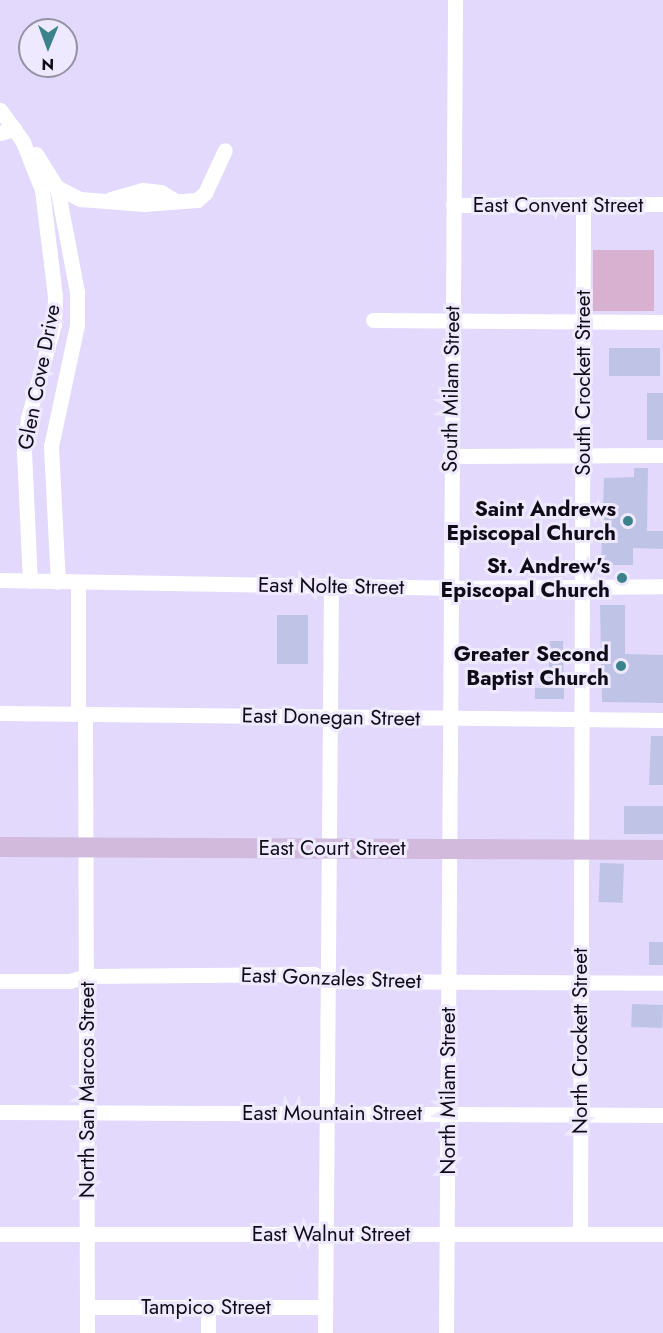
<!DOCTYPE html>
<style>
body{margin:0}
#map{position:relative;width:663px;height:1333px;overflow:hidden;background:#e2d9fc;font-family:Jost,sans-serif}
div>[style]{position:absolute}
.green>*{inset:0;background:#d8b1d0;transform-origin:0 0}
.building>*{inset:0;background:#bfc3e6;transform-origin:0 0}
.minor>*{height:15px;margin:-7.5px;padding:0 7.5px;transform-origin:7.5px;border-radius:7.5px;background:#fff}
.major>*{height:20px;margin:-10px;padding:0 10px;transform-origin:10px;border-radius:10px;background:#d1badb}
.dots>*{width:16px;height:16px;translate:-50% -50%;box-sizing:border-box;border:3px solid #eee9fe;border-radius:50%}
span{translate:-50% -50%;white-space:nowrap;text-align:center;line-height:1.15;-webkit-text-stroke:6px #eee9fe;paint-order:stroke}
.street-label{font-size:21px;color:#0f0c17}
.poi-label{font-size:21px;color:#0f0c17;font-weight:700}
.right{translate:-100% -50%;text-align:right}
.north{position:absolute;left:18px;top:18px;width:60px;height:60px;box-sizing:border-box;background:#eee9fe;border:2px solid #9591a2;border-radius:50%;rotate:181deg;font-size:16px;font-weight:700;line-height:24px;text-align:center;color:#0f0c17}
.north::after{content:'';display:block;margin:auto;width:21px;height:27px;background:#3b828b;clip-path:polygon(50% 0,100% 100%,50% 72%,0 100%)}
</style>
<div id="map">
<div class="green">
<div style="left:593px;top:250px;width:61px;height:61px"></div>
</div>
<div class="building">
<div style="left:609px;top:348px;width:51px;height:28px"></div>
<div style="left:647px;top:393px;width:16px;height:47px"></div>
<div style="clip-path:polygon(634px 468px,648px 468px,647px 531px,663px 531px,663px 549px,633px 548px,633px 565px,601px 565px,604px 478px,634px 477px)"></div>
<div style="clip-path:polygon(600px 605px,625px 605px,625px 654px,663px 655px,663px 703px,602px 702px)"></div>
<div style="left:277px;top:615px;width:31px;height:49px"></div>
<div style="clip-path:polygon(550px 641px,563px 641px,564px 699px,535px 699px,535px 688px,548px 688px)"></div>
<div style="clip-path:polygon(651px 736px,663px 736px,663px 785px,649px 785px)"></div>
<div style="left:624px;top:806px;width:39px;height:28px"></div>
<div style="left:600px;top:863px;width:24px;height:39px;rotate:2deg"></div>
<div style="left:649px;top:942px;width:14px;height:23px"></div>
<div style="left:632px;top:1004px;width:31px;height:23px;rotate:2deg"></div>
</div>
<div class="minor">
<div style="left:0;top:110px;width:39px;rotate:54deg"></div>
<div style="left:23px;top:142px;width:52px;rotate:68.4deg"></div>
<div style="left:42px;top:190px;width:107px;rotate:83deg"></div>
<div style="left:55px;top:296px;width:28px;rotate:92deg"></div>
<div style="left:54px;top:324px;width:98px;rotate:105.5deg"></div>
<div style="left:28px;top:418px;width:33px;rotate:97deg"></div>
<div style="left:24px;top:451px;width:130px;rotate:87.4deg"></div>
<div style="left:0;top:133px;width:15px;rotate:-16deg"></div>
<div style="left:36px;top:154px;width:39px;rotate:58deg"></div>
<div style="left:57px;top:187px;width:107px;rotate:79.2deg"></div>
<div style="left:77px;top:292px;width:33px;rotate:90deg"></div>
<div style="left:77px;top:325px;width:124px;rotate:102.1deg"></div>
<div style="left:51px;top:446px;width:136px;rotate:87.1deg"></div>
<div style="left:57px;top:187px;width:26px;rotate:28deg"></div>
<div style="left:80px;top:199px;width:64px;rotate:4.5deg"></div>
<div style="left:144px;top:204px;width:53px;rotate:-4.3deg"></div>
<div style="left:197px;top:200px;width:11px;rotate:-41deg"></div>
<div style="left:205px;top:193px;width:47px;rotate:-65.1deg"></div>
<div style="left:111px;top:199px;width:32px;rotate:-16deg"></div>
<div style="left:142px;top:190px;width:19px;rotate:6deg"></div>
<div style="left:161px;top:192px;width:15px;rotate:32deg"></div>
<div style="left:453px;top:205px;width:210px;rotate:-0.3deg"></div>
<div style="left:373px;top:320px;width:290px;rotate:0.4deg"></div>
<div style="left:450px;top:456px;width:213px;rotate:-0.3deg"></div>
<div style="left:0;top:580px;width:449px;rotate:1deg"></div>
<div style="left:449px;top:588px;width:214px;rotate:-0.5deg"></div>
<div style="left:0;top:713px;width:663px;rotate:0.6deg"></div>
<div style="left:78px;top:713px;width:130px;rotate:-90deg"></div>
<div style="left:85px;top:714px;width:619px;rotate:89.81deg"></div>
<div style="left:0;top:981px;width:69px"></div>
<div style="left:69px;top:981px;width:20px;rotate:-15deg"></div>
<div style="left:88px;top:976px;width:226px;rotate:-0.5deg"></div>
<div style="left:314px;top:974px;width:17px;rotate:25deg"></div>
<div style="left:329px;top:981px;width:334px;rotate:0.3deg"></div>
<div style="left:0;top:1112px;width:663px;rotate:0.26deg"></div>
<div style="left:0;top:1234px;width:663px"></div>
<div style="left:580px;top:1234px;width:1030px;rotate:-89.83deg"></div>
<div style="left:87px;top:1307px;width:238px"></div>
<div style="left:208px;top:1333px;width:26px;rotate:-90deg"></div>
<div style="left:325px;top:1333px;width:748px;rotate:-89.54deg"></div>
<div style="left:446px;top:1333px;width:1333px;rotate:-89.61deg"></div>
</div>
<div class="major">
<div style="left:0;top:847px;width:663px;rotate:0.26deg"></div>
</div>
<div class="dots">
<div style="left:628px;top:521px;background:#3b828b"></div>
<div style="left:622px;top:578px;background:#3b828b"></div>
<div style="left:621px;top:666px;background:#3b828b"></div>
</div>
<div class="street-label">
<span style="left:558px;top:205px">East Convent Street</span>
<span style="left:39px;top:377px;rotate:-79deg">Glen Cove Drive</span>
<span style="left:583px;top:383px;rotate:-90deg">South Crockett Street</span>
<span style="left:451px;top:389px;rotate:-89deg">South Milam Street</span>
<span style="left:331px;top:586px;rotate:1deg">East Nolte Street</span>
<span style="left:331px;top:717px;rotate:1deg">East Donegan Street</span>
<span style="left:332px;top:848px">East Court Street</span>
<span style="left:331px;top:978px;rotate:2deg">East Gonzales Street</span>
<span style="left:580px;top:1041px;rotate:-90deg">North Crockett Street</span>
<span style="left:87px;top:1090px;rotate:-90deg">North San Marcos Street</span>
<span style="left:448px;top:1091px;rotate:-90deg">North Milam Street</span>
<span style="left:332px;top:1113px">East Mountain Street</span>
<span style="left:331px;top:1234px">East Walnut Street</span>
<span style="left:206px;top:1307px">Tampico Street</span>
</div>
<div class="poi-label">
<span class="right" style="left:616px;top:521px">Saint Andrews<br>Episcopal Church</span>
<span class="right" style="left:610px;top:578px">St. Andrew's<br>Episcopal Church</span>
<span class="right" style="left:609px;top:666px">Greater Second<br>Baptist Church</span>
</div>
<div class="north">N</div>
</div>
